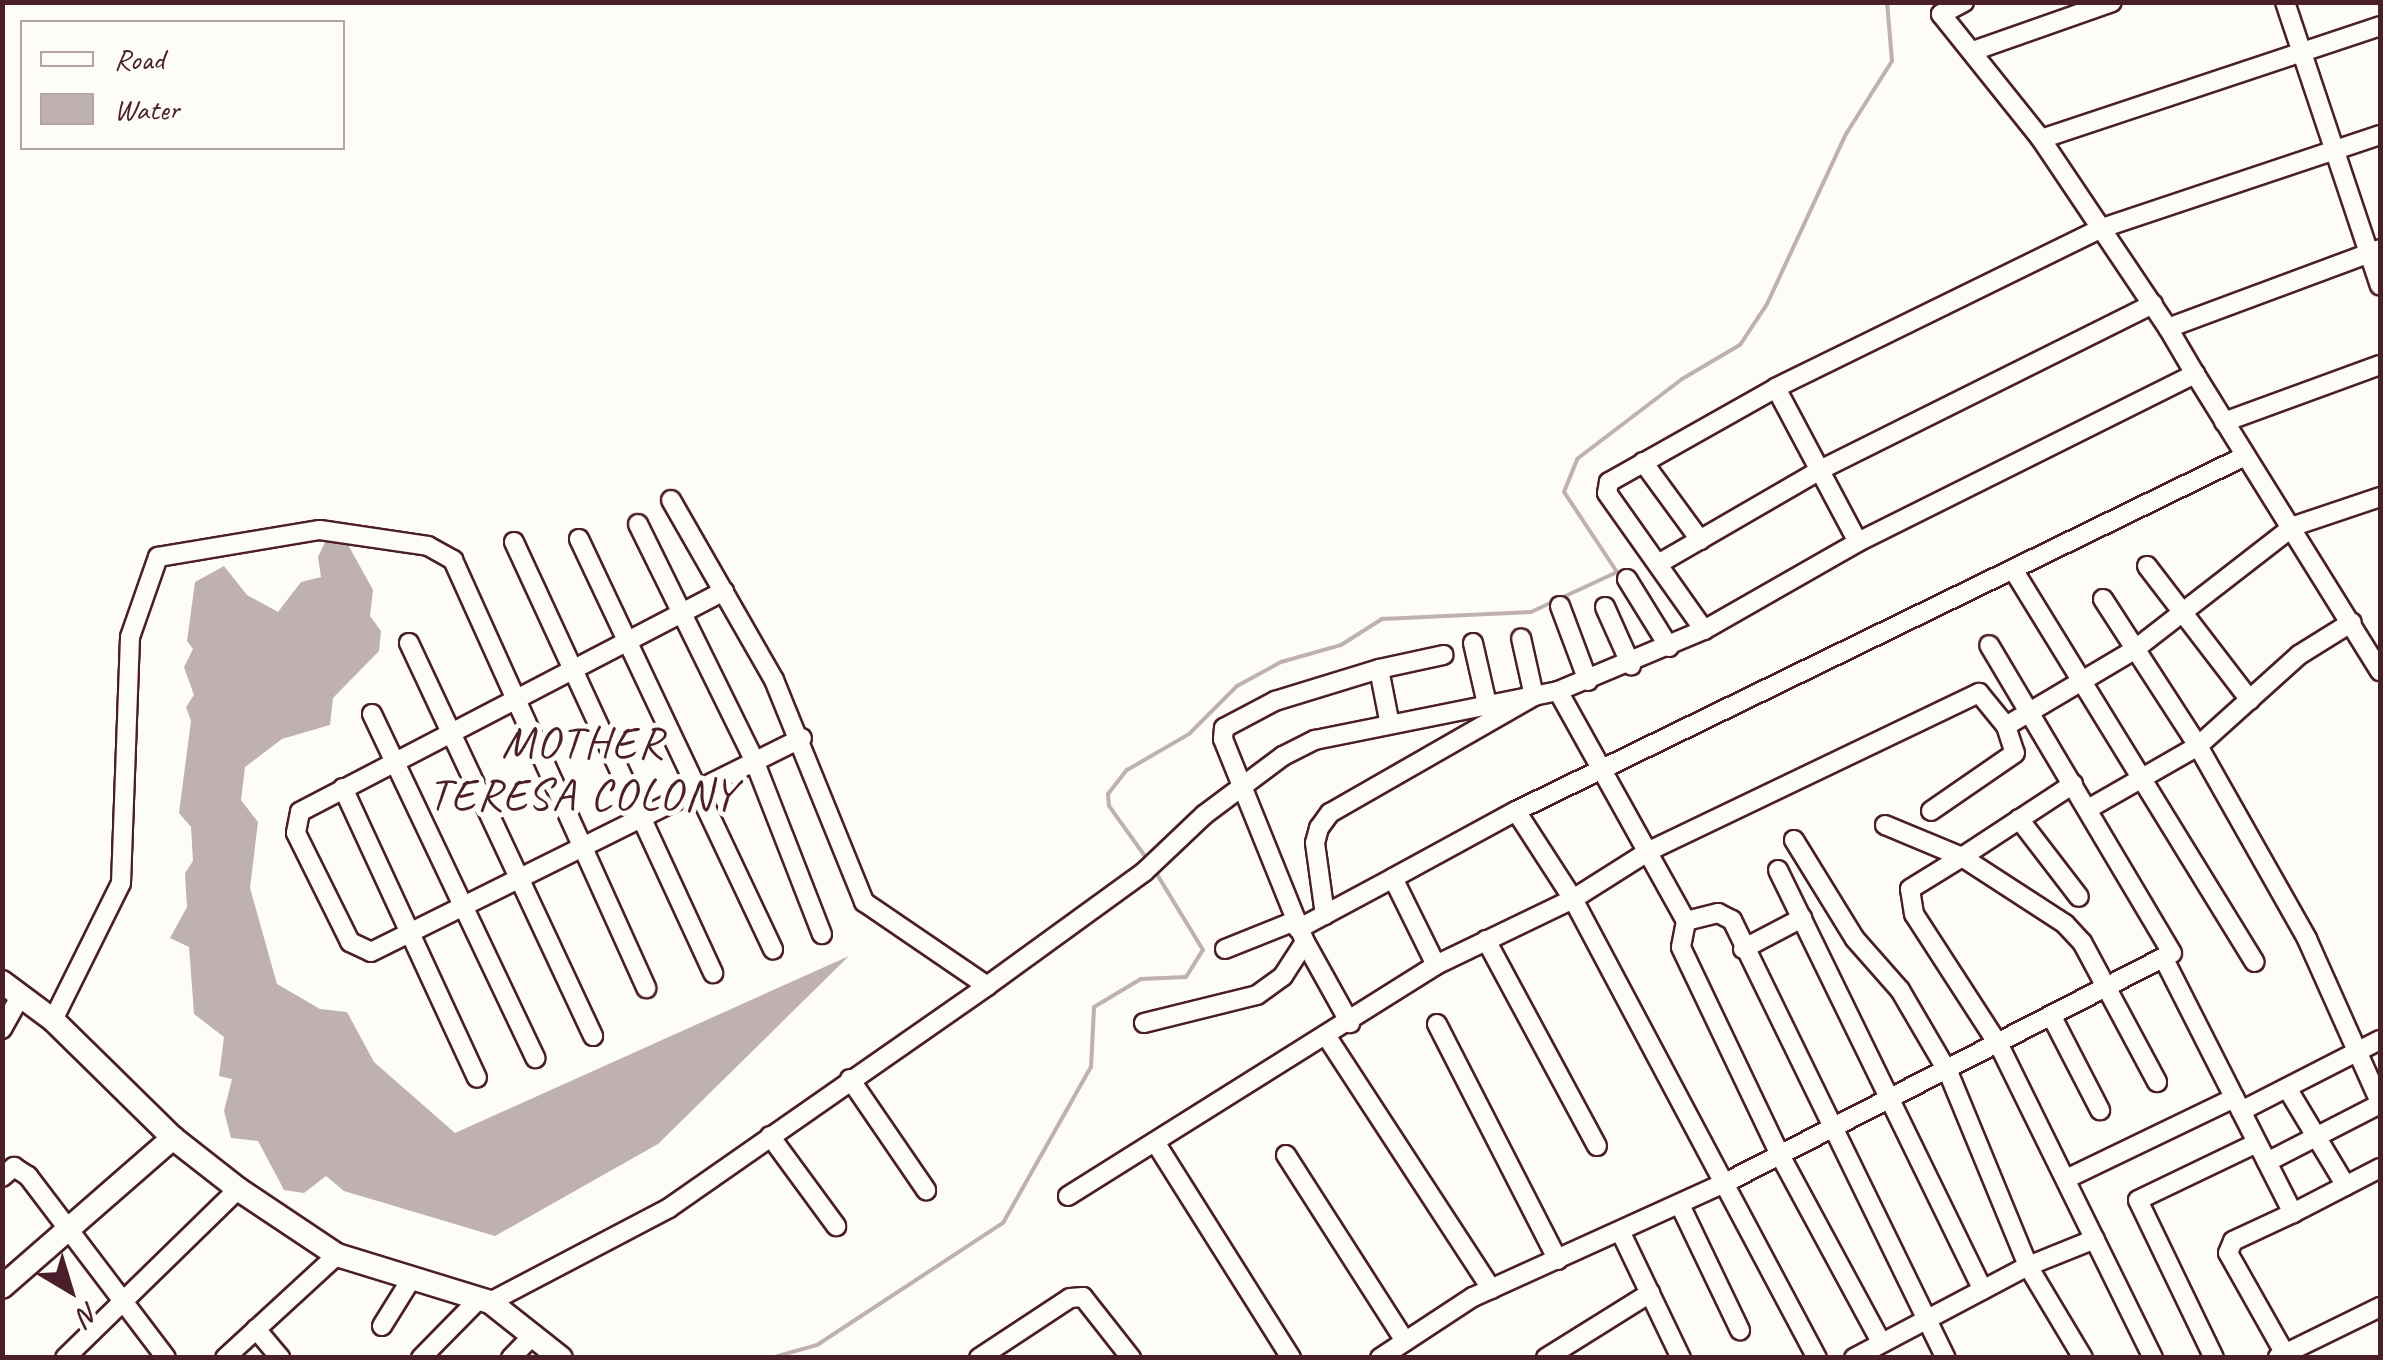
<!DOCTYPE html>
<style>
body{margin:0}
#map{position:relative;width:2383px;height:1360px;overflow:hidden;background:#fdfcf7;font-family:Caveat,sans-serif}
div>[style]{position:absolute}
.water>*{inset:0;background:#c0b1b1}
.stream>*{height:4px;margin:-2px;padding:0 2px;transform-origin:2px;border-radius:2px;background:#c0b1b1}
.roads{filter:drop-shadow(2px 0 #4a1f2b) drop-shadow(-2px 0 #4a1f2b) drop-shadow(0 2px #4a1f2b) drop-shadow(0 -2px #4a1f2b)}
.street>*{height:18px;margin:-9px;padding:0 9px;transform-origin:9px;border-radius:9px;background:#fdfcf7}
.secondary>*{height:22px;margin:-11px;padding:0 11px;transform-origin:11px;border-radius:11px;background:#fdfcf7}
span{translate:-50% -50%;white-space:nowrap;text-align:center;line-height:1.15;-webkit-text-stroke:10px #fdfcf7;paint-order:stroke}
.neighbourhood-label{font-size:45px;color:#4a1f2b;letter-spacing:2.5px}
.frame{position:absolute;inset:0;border:5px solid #4a1f2b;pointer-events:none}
.legend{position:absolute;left:20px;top:20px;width:325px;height:130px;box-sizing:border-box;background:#fdfcf7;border:2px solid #b5a4a5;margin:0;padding:12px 18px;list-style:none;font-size:30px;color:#4a1f2b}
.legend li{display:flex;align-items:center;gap:20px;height:50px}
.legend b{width:50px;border:2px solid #b5a4a5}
.north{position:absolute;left:20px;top:1240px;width:100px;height:100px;-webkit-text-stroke:8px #fdfcf7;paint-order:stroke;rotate:142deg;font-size:28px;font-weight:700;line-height:40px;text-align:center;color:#4a1f2b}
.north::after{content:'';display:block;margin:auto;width:35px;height:45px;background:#4a1f2b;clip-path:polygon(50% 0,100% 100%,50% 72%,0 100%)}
</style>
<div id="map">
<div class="water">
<div style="clip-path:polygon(327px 538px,346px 541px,373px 590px,370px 616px,381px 631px,379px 651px,333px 698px,330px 725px,282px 739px,245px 767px,241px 800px,258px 822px,250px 888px,277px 984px,320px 1009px,347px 1012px,374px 1062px,455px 1133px,849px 956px,658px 1144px,495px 1236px,344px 1191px,326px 1176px,304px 1193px,284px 1190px,258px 1141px,231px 1138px,224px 1111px,232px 1079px,219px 1076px,224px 1037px,194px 1014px,189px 947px,170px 938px,187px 907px,185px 873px,193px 861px,191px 827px,179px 813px,191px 721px,186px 707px,194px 695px,184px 667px,193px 649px,187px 641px,195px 582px,224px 566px,247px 595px,278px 612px,301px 582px,321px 577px,318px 557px)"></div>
</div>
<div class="stream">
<div style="left:1147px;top:859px;width:65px;rotate:-125.6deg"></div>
<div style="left:1109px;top:806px;width:12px;rotate:-95deg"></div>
<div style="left:1108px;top:794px;width:31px;rotate:-52deg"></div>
<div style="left:1127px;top:770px;width:72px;rotate:-30.1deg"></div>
<div style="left:1189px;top:734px;width:68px;rotate:-45deg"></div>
<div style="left:1237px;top:686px;width:50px;rotate:-28.6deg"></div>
<div style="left:1281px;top:662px;width:62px;rotate:-15.8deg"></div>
<div style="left:1341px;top:645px;width:49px;rotate:-32.4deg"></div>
<div style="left:1382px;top:619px;width:149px;rotate:-2.7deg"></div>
<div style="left:1531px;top:612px;width:95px;rotate:-24.9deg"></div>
<div style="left:1617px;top:572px;width:96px;rotate:-123.5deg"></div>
<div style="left:1564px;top:492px;width:35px;rotate:-68deg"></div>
<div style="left:1577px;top:459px;width:132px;rotate:-37.3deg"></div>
<div style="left:1682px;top:379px;width:67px;rotate:-30.4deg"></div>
<div style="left:1740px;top:345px;width:49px;rotate:-56.6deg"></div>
<div style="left:1767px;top:304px;width:187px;rotate:-65.1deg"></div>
<div style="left:1846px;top:134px;width:86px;rotate:-57.8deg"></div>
<div style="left:1892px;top:61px;width:59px;rotate:-94.8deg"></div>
<div style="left:771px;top:1358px;width:48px;rotate:-15.8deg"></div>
<div style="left:817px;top:1345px;width:222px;rotate:-33.3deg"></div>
<div style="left:1003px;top:1223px;width:179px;rotate:-60.6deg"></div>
<div style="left:1091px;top:1067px;width:60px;rotate:-87.1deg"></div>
<div style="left:1094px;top:1007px;width:55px;rotate:-30.8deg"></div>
<div style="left:1141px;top:979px;width:45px;rotate:-2.5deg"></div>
<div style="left:1186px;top:977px;width:32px;rotate:-58deg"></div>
<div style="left:1203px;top:950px;width:92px;rotate:-121.3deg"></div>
</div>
<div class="roads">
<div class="street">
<div style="left:1964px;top:2px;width:26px;rotate:152deg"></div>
<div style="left:1941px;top:14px;width:160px;rotate:51.3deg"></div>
<div style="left:2041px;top:139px;width:228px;rotate:56.1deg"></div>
<div style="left:2285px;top:2px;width:299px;rotate:71.5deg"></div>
<div style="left:1973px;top:51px;width:147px;rotate:-19.4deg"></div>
<div style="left:2380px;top:135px;width:293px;rotate:161.5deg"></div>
<div style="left:2102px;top:228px;width:363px;rotate:153.9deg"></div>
<div style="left:1776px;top:388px;width:192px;rotate:150.6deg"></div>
<div style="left:1609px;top:482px;width:11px;rotate:100deg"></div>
<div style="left:1607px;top:493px;width:168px;rotate:54.7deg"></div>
<div style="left:1704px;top:630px;width:177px;rotate:-29.7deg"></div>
<div style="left:1858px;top:542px;width:377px;rotate:-26.5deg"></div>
<div style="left:2195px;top:374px;width:53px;rotate:-120.4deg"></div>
<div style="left:2168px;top:328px;width:226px;rotate:-20.4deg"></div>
<div style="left:2041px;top:139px;width:357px;rotate:-18.4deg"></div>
<div style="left:2195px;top:374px;width:350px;rotate:58.1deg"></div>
<div style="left:1776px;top:388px;width:174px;rotate:62deg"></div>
<div style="left:2224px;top:422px;width:166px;rotate:-20.1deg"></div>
<div style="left:1643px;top:462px;width:97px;rotate:53.8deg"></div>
<div style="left:671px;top:500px;width:207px;rotate:60.2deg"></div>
<div style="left:774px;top:680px;width:240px;rotate:67.9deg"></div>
<div style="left:864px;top:902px;width:149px;rotate:34.3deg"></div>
<div style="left:638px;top:524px;width:263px;rotate:63.8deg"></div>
<div style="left:754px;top:760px;width:187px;rotate:68.7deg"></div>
<div style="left:579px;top:539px;width:454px;rotate:64.7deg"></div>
<div style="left:514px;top:542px;width:475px;rotate:65.2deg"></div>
<div style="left:1658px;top:564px;width:187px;rotate:-30.1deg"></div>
<div style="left:1820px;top:470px;width:372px;rotate:-26.5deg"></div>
<div style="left:2147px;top:566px;width:169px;rotate:52.5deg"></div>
<div style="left:2014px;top:571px;width:459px;rotate:58.4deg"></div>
<div style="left:1627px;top:579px;width:80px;rotate:58.3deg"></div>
<div style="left:724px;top:591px;width:478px;rotate:152.5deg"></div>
<div style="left:300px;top:812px;width:21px;rotate:101deg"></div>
<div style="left:296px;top:833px;width:122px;rotate:63.6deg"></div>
<div style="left:350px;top:942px;width:23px;rotate:25deg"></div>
<div style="left:371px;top:952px;width:481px;rotate:-26.4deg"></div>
<div style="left:2103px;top:599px;width:175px;rotate:57.1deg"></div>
<div style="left:2198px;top:746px;width:222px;rotate:60.5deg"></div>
<div style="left:2307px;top:939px;width:179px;rotate:65.9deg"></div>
<div style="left:1560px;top:606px;width:80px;rotate:69.5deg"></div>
<div style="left:1605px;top:607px;width:64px;rotate:65.9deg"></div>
<div style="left:409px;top:643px;width:434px;rotate:64.9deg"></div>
<div style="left:1473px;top:643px;width:63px;rotate:77.1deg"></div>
<div style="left:1558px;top:691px;width:158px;rotate:-22.7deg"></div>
<div style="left:372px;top:714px;width:381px;rotate:64.6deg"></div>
<div style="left:1389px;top:720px;width:52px;rotate:-101.1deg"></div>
<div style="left:1379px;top:669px;width:66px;rotate:-12.3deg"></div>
<div style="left:2006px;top:726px;width:149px;rotate:-30.7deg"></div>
<div style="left:2134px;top:650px;width:202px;rotate:-37.8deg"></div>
<div style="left:2294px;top:526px;width:91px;rotate:-18.6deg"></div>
<div style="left:343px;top:788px;width:319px;rotate:65.2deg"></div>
<div style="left:2088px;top:809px;width:127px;rotate:-29.8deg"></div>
<div style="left:2198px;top:746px;width:136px;rotate:-42deg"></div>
<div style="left:2299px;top:655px;width:62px;rotate:-31.9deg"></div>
<div style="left:1516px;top:811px;width:105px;rotate:57.1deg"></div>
<div style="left:1573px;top:899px;width:520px;rotate:62.01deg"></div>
<div style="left:2019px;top:819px;width:98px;rotate:52.4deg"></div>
<div style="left:1885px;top:825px;width:83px;rotate:22.6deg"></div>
<div style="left:1962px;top:857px;width:133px;rotate:-33.3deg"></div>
<div style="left:1794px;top:840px;width:116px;rotate:58.4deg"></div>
<div style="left:1855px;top:939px;width:68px;rotate:48.6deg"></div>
<div style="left:1900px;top:990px;width:97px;rotate:59.7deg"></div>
<div style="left:1949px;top:1074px;width:208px;rotate:67.6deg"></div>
<div style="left:2028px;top:1266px;width:107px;rotate:59.1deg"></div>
<div style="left:1778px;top:870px;width:467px;rotate:64deg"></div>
<div style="left:1393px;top:878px;width:140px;rotate:-28.6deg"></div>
<div style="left:1516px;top:811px;width:811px;rotate:-25.96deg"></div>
<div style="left:1325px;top:915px;width:73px;rotate:-97.9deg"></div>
<div style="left:1315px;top:843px;width:16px;rotate:-75deg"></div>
<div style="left:1319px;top:828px;width:19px;rotate:-54deg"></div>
<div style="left:1330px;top:813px;width:235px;rotate:-29.8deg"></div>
<div style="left:1534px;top:696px;width:59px;rotate:-102.6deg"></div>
<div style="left:1298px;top:929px;width:108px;rotate:-28.2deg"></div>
<div style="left:1393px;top:878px;width:97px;rotate:63.7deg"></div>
<div style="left:1486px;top:940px;width:234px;rotate:61.7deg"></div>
<div style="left:1305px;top:942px;width:93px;rotate:60.9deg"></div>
<div style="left:1225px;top:949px;width:75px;rotate:-21.8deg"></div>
<div style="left:1743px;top:949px;width:67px;rotate:-27.7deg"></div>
<div style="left:2165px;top:961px;width:283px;rotate:63.1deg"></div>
<div style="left:2293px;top:1213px;width:98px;rotate:-27.3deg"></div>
<div style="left:2052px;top:1017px;width:105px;rotate:62.7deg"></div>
<div style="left:53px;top:1020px;width:153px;rotate:-63.6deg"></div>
<div style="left:121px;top:883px;width:246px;rotate:-87.9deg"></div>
<div style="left:130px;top:637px;width:85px;rotate:-70.7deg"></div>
<div style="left:158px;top:557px;width:164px;rotate:-9.5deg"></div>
<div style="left:320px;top:530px;width:109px;rotate:8.4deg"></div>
<div style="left:428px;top:546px;width:29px;rotate:29deg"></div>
<div style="left:453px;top:560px;width:470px;rotate:65.7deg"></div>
<div style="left:1144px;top:1023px;width:116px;rotate:-13.9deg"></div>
<div style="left:1257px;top:995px;width:32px;rotate:-36deg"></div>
<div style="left:1283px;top:976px;width:40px;rotate:-57.1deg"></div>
<div style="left:1305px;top:942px;width:219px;rotate:-112deg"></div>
<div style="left:1223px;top:739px;width:11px;rotate:-85deg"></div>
<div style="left:1224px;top:728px;width:58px;rotate:-27.9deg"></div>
<div style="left:1275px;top:701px;width:109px;rotate:-17.1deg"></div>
<div style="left:1437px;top:1024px;width:265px;rotate:62.9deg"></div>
<div style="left:2px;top:1029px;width:38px;rotate:-61deg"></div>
<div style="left:1327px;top:1037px;width:301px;rotate:56.9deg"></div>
<div style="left:850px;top:1079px;width:135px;rotate:55.6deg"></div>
<div style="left:2287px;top:1088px;width:114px;rotate:59deg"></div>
<div style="left:2241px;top:1111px;width:156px;rotate:-27.1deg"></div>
<div style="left:770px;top:1136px;width:112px;rotate:53.7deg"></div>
<div style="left:1157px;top:1145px;width:252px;rotate:57.8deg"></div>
<div style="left:1286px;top:1155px;width:221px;rotate:57.4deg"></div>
<div style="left:2267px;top:1162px;width:127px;rotate:-27.2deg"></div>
<div style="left:2px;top:1177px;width:16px;rotate:-40deg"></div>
<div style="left:14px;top:1167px;width:17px;rotate:33deg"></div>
<div style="left:28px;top:1176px;width:228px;rotate:52.8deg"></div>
<div style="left:2066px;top:1179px;width:187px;rotate:-25.7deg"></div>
<div style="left:1068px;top:1196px;width:434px;rotate:-32.1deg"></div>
<div style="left:1436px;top:965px;width:152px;rotate:-25.7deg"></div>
<div style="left:1573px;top:899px;width:90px;rotate:-32.3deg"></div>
<div style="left:1649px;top:851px;width:366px;rotate:-25.6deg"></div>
<div style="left:1979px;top:693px;width:43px;rotate:50.7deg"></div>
<div style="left:2006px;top:726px;width:28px;rotate:72deg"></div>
<div style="left:2015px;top:753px;width:102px;rotate:145.4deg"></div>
<div style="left:1680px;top:1205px;width:139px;rotate:64.4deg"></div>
<div style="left:1621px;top:1233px;width:139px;rotate:64.4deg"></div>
<div style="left:490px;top:1302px;width:202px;rotate:-27.7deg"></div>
<div style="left:669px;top:1208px;width:388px;rotate:-34.9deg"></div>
<div style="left:987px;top:986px;width:194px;rotate:-36deg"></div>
<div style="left:1144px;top:872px;width:83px;rotate:-43.5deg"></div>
<div style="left:1204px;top:815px;width:99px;rotate:-36.8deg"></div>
<div style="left:1283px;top:756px;width:36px;rotate:-27deg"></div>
<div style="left:1315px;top:740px;width:248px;rotate:-11.4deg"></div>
<div style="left:1558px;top:691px;width:263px;rotate:60.9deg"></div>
<div style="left:382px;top:1326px;width:53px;rotate:-58.1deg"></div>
<div style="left:256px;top:1329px;width:38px;rotate:50deg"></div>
<div style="left:1881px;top:1342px;width:213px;rotate:-118.4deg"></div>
<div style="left:1780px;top:1155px;width:230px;rotate:-115.5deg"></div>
<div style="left:1681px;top:947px;width:26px;rotate:-79deg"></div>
<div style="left:1686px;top:921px;width:33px;rotate:-14deg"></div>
<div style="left:1718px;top:913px;width:16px;rotate:27deg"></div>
<div style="left:1732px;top:920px;width:487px;rotate:64deg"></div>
<div style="left:2285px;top:1354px;width:116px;rotate:-119.4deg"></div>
<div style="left:2228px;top:1253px;width:13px;rotate:-67deg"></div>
<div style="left:2233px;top:1241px;width:66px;rotate:-25deg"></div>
<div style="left:2278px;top:1357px;width:114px;rotate:-26.1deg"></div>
<div style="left:65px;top:1358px;width:242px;rotate:-44.3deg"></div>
<div style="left:225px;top:1358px;width:152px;rotate:-42.6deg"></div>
<div style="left:421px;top:1358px;width:78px;rotate:-45.5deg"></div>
<div style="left:511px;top:1358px;width:33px;rotate:-46deg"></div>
<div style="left:979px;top:1358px;width:109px;rotate:-33.4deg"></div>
<div style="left:1070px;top:1298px;width:13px;rotate:-4deg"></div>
<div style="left:1083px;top:1297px;width:78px;rotate:51.8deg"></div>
<div style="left:1380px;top:1358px;width:111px;rotate:-33.3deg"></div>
<div style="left:1473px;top:1297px;width:279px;rotate:-24.4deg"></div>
<div style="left:1727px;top:1182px;width:500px;rotate:-27.23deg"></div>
<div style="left:2172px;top:953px;width:358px;rotate:-120.7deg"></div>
<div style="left:1546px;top:1358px;width:123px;rotate:-32deg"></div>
<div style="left:1854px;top:1358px;width:197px;rotate:-27.9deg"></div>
<div style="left:2028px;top:1266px;width:72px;rotate:-21.9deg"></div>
<div style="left:2153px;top:1358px;width:347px;rotate:-116.2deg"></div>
<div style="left:2000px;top:1047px;width:158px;rotate:-122.9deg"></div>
<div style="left:1914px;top:914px;width:25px;rotate:-99deg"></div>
<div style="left:1910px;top:889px;width:61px;rotate:-31.6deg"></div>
<div style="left:1962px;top:857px;width:123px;rotate:33deg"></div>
<div style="left:2065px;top:924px;width:25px;rotate:47deg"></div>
<div style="left:2082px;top:942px;width:159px;rotate:61.8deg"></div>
<div style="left:2214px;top:1358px;width:175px;rotate:-115.7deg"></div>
<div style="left:2138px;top:1200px;width:132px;rotate:-25.6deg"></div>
</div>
<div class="secondary">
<div style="left:2px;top:982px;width:64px;rotate:36.7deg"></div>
<div style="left:53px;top:1020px;width:168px;rotate:44.5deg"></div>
<div style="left:173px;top:1138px;width:83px;rotate:38.1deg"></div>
<div style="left:238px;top:1189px;width:119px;rotate:33.7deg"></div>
<div style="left:337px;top:1255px;width:160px;rotate:17.1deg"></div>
<div style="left:490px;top:1302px;width:90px;rotate:38.3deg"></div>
<div style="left:2px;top:1287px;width:227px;rotate:-41.1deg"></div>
</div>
</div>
<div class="neighbourhood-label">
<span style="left:583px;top:769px">MOTHER<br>TERESA COLONY</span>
</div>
<div class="frame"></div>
<ul class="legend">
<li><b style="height:12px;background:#fdfcf7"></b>Road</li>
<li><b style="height:28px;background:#c0b1b1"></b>Water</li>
</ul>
<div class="north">N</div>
</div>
